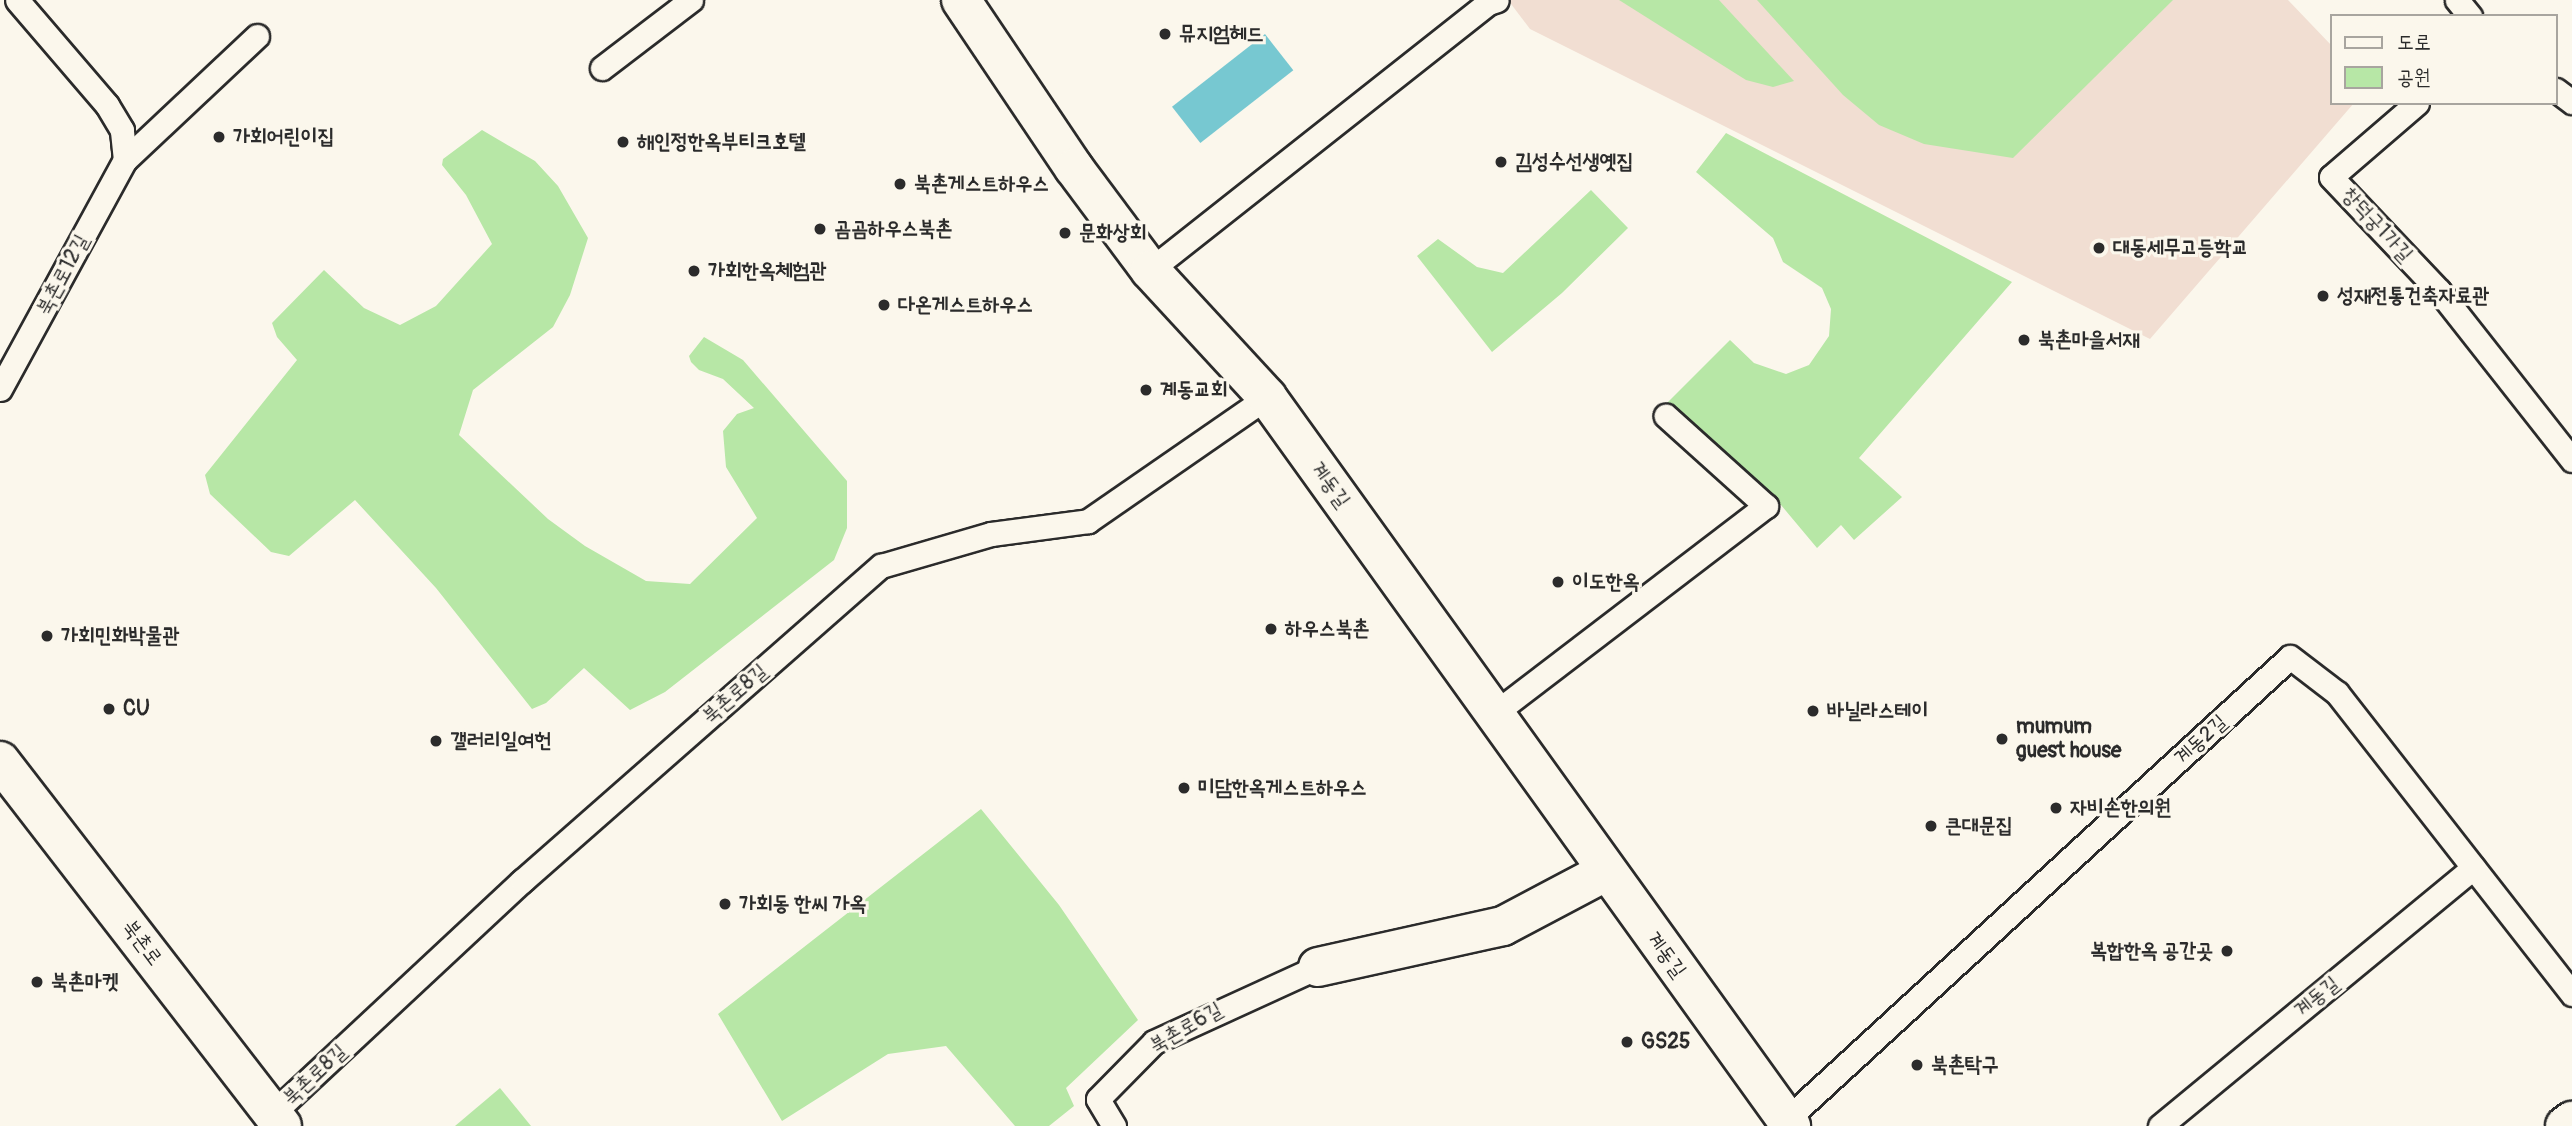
<!DOCTYPE html>
<meta charset="utf-8">
<style>
body{margin:0}
#map{position:relative;width:2572px;height:1126px;overflow:hidden;background:#fbf7ec;font-family:Pangolin,"Poor Story",sans-serif}
div>[style]{position:absolute}
.built>*{inset:0;background:#f1ded2}
.green>*{inset:0;background:#b7e7a6}
.water>*{inset:0;background:#77c8d1;transform-origin:0 0}
.roads{filter:drop-shadow(2px 0 #2b2b2b) drop-shadow(-2px 0 #2b2b2b) drop-shadow(0 2px #2b2b2b) drop-shadow(0 -2px #2b2b2b)}
.service>*{height:23px;margin:-11.5px;padding:0 11.5px;transform-origin:11.5px;border-radius:11.5px;background:#fbf7ec}
.minor>*{height:38px;margin:-19px;padding:0 19px;transform-origin:19px;border-radius:19px;background:#fbf7ec}
.tertiary>*{height:38px;margin:-19px;padding:0 19px;transform-origin:19px;border-radius:19px;background:#fbf7ec}
.dots>*{width:19px;height:19px;translate:-50% -50%;box-sizing:border-box;border:4px solid #fbf7ec;border-radius:50%}
span{translate:-50% -50%;white-space:nowrap;text-align:center;line-height:1.15;-webkit-text-stroke:6px #fbf7ec;paint-order:stroke}
.poi-label{font-size:21px;color:#2b2b2b;font-weight:700}
.left{translate:0 -50%;text-align:left}
.right{translate:-100% -50%;text-align:right}
.street-label{font-size:21px;color:#2b2b2b}
.legend{position:absolute;left:2330px;top:14px;width:228px;height:91px;box-sizing:border-box;background:#fbf7ec;border:2px solid #a8a59f;margin:0;padding:9px 12px;list-style:none;font-size:21px;color:#2b2b2b}
.legend li{display:flex;align-items:center;gap:14px;height:35px}
.legend b{width:35px;border:2px solid #a8a59f}
</style>
<div id="map">
<div class="built">
<div style="clip-path:polygon(1508px 0,2288px 0,2332px 46px,2332px 103px,2354px 103px,2150px 339px,1530px 29px)"></div>
</div>
<div class="green">
<div style="clip-path:polygon(1619px 0,1719px 0,1794px 81px,1773px 87px,1746px 80px)"></div>
<div style="clip-path:polygon(1757px 0,2173px 0,2013px 158px,1924px 144px,1879px 125px,1843px 95px)"></div>
<div style="clip-path:polygon(482px 130px,535px 161px,558px 186px,588px 238px,570px 295px,553px 327px,473px 390px,459px 435px,548px 519px,585px 546px,646px 581px,690px 584px,757px 518px,726px 467px,723px 431px,737px 414px,754px 408px,723px 379px,699px 370px,691px 362px,689px 356px,704px 337px,743px 360px,847px 481px,847px 528px,834px 560px,665px 692px,630px 710px,584px 668px,546px 703px,532px 709px,436px 588px,355px 500px,289px 556px,271px 552px,210px 494px,205px 475px,297px 360px,277px 337px,272px 323px,324px 270px,364px 308px,400px 325px,436px 306px,492px 244px,466px 195px,442px 165px,443px 159px)"></div>
<div style="clip-path:polygon(1726px 133px,2012px 282px,1859px 458px,1902px 497px,1854px 540px,1841px 525px,1817px 548px,1781px 505px,1667px 403px,1730px 340px,1754px 363px,1786px 374px,1809px 365px,1829px 336px,1831px 309px,1822px 288px,1783px 262px,1773px 238px,1696px 172px)"></div>
<div style="clip-path:polygon(1591px 190px,1628px 228px,1562px 293px,1492px 352px,1417px 256px,1438px 239px,1477px 267px,1503px 273px)"></div>
<div style="clip-path:polygon(981px 809px,1059px 905px,1138px 1020px,1066px 1088px,1074px 1106px,1049px 1126px,1015px 1126px,946px 1046px,888px 1054px,782px 1121px,718px 1014px)"></div>
<div style="clip-path:polygon(500px 1088px,531px 1126px,455px 1126px)"></div>
</div>
<div class="water">
<div style="left:1265px;top:34px;width:46px;height:118px;rotate:52deg"></div>
</div>
<div class="roads">
<div class="service">
<div style="left:2457px;top:0;width:21px;rotate:51deg"></div>
<div style="left:602px;top:68px;width:112px;rotate:-37.4deg"></div>
<div style="left:2556px;top:90px;width:20px;rotate:37deg"></div>
<div style="left:2417px;top:103px;width:113px;rotate:139.3deg"></div>
<div style="left:2331px;top:177px;width:157px;rotate:46.5deg"></div>
<div style="left:2439px;top:291px;width:215px;rotate:51.8deg"></div>
<div style="left:125px;top:160px;width:181px;rotate:-43.2deg"></div>
<div style="left:1150px;top:270px;width:431px;rotate:-38.3deg"></div>
<div style="left:1488px;top:3px;width:9px;rotate:-18deg"></div>
<div style="left:0;top:389px;width:261px;rotate:-61.4deg"></div>
<div style="left:125px;top:160px;width:30px;rotate:-96deg"></div>
<div style="left:122px;top:130px;width:29px;rotate:-121deg"></div>
<div style="left:107px;top:105px;width:138px;rotate:-130.6deg"></div>
<div style="left:1495px;top:713px;width:341px;rotate:-37.4deg"></div>
<div style="left:1766px;top:506px;width:135px;rotate:-138deg"></div>
<div style="left:272px;top:1114px;width:342px;rotate:-43deg"></div>
<div style="left:522px;top:881px;width:478px;rotate:-41.3deg"></div>
<div style="left:881px;top:566px;width:115px;rotate:-16.2deg"></div>
<div style="left:991px;top:534px;width:98px;rotate:-7.6deg"></div>
<div style="left:1088px;top:521px;width:218px;rotate:-34.7deg"></div>
<div style="left:1786px;top:1120px;width:684px;rotate:-42.57deg"></div>
<div style="left:2290px;top:657px;width:59px;rotate:37.5deg"></div>
<div style="left:2337px;top:693px;width:382px;rotate:52deg"></div>
<div style="left:1114px;top:1126px;width:31px;rotate:-121deg"></div>
<div style="left:1098px;top:1099px;width:80px;rotate:-45.5deg"></div>
<div style="left:1154px;top:1042px;width:180px;rotate:-24.6deg"></div>
<div style="left:2160px;top:1126px;width:406px;rotate:-39.5deg"></div>
</div>
<div class="minor">
<div style="left:961px;top:0;width:202px;rotate:56.1deg"></div>
<div style="left:1074px;top:168px;width:127px;rotate:53.3deg"></div>
<div style="left:1150px;top:270px;width:173px;rotate:47.3deg"></div>
<div style="left:1267px;top:397px;width:898px;rotate:54.29deg"></div>
<div style="left:1318px;top:967px;width:189px;rotate:-12.5deg"></div>
<div style="left:1503px;top:926px;width:115px;rotate:-27.9deg"></div>
</div>
<div class="tertiary">
<div style="left:0;top:761px;width:461px;rotate:52.3deg"></div>
<div style="left:2565px;top:1126px;width:9px;rotate:-36deg"></div>
</div>
</div>
<div class="dots">
<div style="left:1165px;top:34px;background:#2b2b2b"></div>
<div style="left:219px;top:137px;background:#2b2b2b"></div>
<div style="left:623px;top:142px;background:#2b2b2b"></div>
<div style="left:1501px;top:162px;background:#2b2b2b"></div>
<div style="left:900px;top:184px;background:#2b2b2b"></div>
<div style="left:820px;top:229px;background:#2b2b2b"></div>
<div style="left:1065px;top:233px;background:#2b2b2b"></div>
<div style="left:2099px;top:248px;background:#2b2b2b"></div>
<div style="left:694px;top:271px;background:#2b2b2b"></div>
<div style="left:2323px;top:296px;background:#2b2b2b"></div>
<div style="left:884px;top:305px;background:#2b2b2b"></div>
<div style="left:2024px;top:340px;background:#2b2b2b"></div>
<div style="left:1146px;top:390px;background:#2b2b2b"></div>
<div style="left:1558px;top:582px;background:#2b2b2b"></div>
<div style="left:1271px;top:629px;background:#2b2b2b"></div>
<div style="left:47px;top:636px;background:#2b2b2b"></div>
<div style="left:109px;top:709px;background:#2b2b2b"></div>
<div style="left:1813px;top:711px;background:#2b2b2b"></div>
<div style="left:2002px;top:739px;background:#2b2b2b"></div>
<div style="left:436px;top:741px;background:#2b2b2b"></div>
<div style="left:1184px;top:788px;background:#2b2b2b"></div>
<div style="left:2056px;top:808px;background:#2b2b2b"></div>
<div style="left:1931px;top:826px;background:#2b2b2b"></div>
<div style="left:725px;top:904px;background:#2b2b2b"></div>
<div style="left:2227px;top:951px;background:#2b2b2b"></div>
<div style="left:37px;top:982px;background:#2b2b2b"></div>
<div style="left:1627px;top:1042px;background:#2b2b2b"></div>
<div style="left:1917px;top:1065px;background:#2b2b2b"></div>
</div>
<div class="poi-label">
<span class="left" style="left:1179px;top:34px">뮤지엄헤드</span>
<span class="left" style="left:233px;top:137px">가회어린이집</span>
<span class="left" style="left:637px;top:142px">해인정한옥부티크호텔</span>
<span class="left" style="left:1515px;top:162px">김성수선생옛집</span>
<span class="left" style="left:914px;top:184px">북촌게스트하우스</span>
<span class="left" style="left:834px;top:229px">곰곰하우스북촌</span>
<span class="left" style="left:1079px;top:233px">문화상회</span>
<span class="left" style="left:2113px;top:248px">대동세무고등학교</span>
<span class="left" style="left:708px;top:271px">가회한옥체험관</span>
<span class="left" style="left:2337px;top:296px">성재전통건축자료관</span>
<span class="left" style="left:898px;top:305px">다온게스트하우스</span>
<span class="left" style="left:2038px;top:340px">북촌마을서재</span>
<span class="left" style="left:1160px;top:390px">계동교회</span>
<span class="left" style="left:1572px;top:582px">이도한옥</span>
<span class="left" style="left:1285px;top:629px">하우스북촌</span>
<span class="left" style="left:61px;top:636px">가회민화박물관</span>
<span class="left" style="left:123px;top:709px">CU</span>
<span class="left" style="left:1827px;top:711px">바닐라스테이</span>
<span class="left" style="left:2016px;top:739px">mumum<br>guest house</span>
<span class="left" style="left:450px;top:741px">갤러리일여헌</span>
<span class="left" style="left:1198px;top:788px">미담한옥게스트하우스</span>
<span class="left" style="left:2070px;top:808px">자비손한의원</span>
<span class="left" style="left:1945px;top:826px">큰대문집</span>
<span class="left" style="left:739px;top:904px">가회동 한씨 가옥</span>
<span class="right" style="left:2213px;top:951px">복합한옥 공간곳</span>
<span class="left" style="left:51px;top:982px">북촌마켓</span>
<span class="left" style="left:1641px;top:1042px">GS25</span>
<span class="left" style="left:1931px;top:1065px">북촌탁구</span>
</div>
<div class="street-label">
<span style="left:2377px;top:225px;rotate:47deg">창덕궁1가길</span>
<span style="left:63px;top:275px;rotate:-62deg">북촌로12길</span>
<span style="left:1330px;top:485px;rotate:54deg">계동길</span>
<span style="left:735px;top:694px;rotate:-41deg">북촌로8길</span>
<span style="left:2201px;top:740px;rotate:-42deg">계동2길</span>
<span style="left:142px;top:943px;rotate:53deg">북촌로</span>
<span style="left:1666px;top:955px;rotate:54deg">계동길</span>
<span style="left:2317px;top:997px;rotate:-39deg">계동길</span>
<span style="left:1186px;top:1028px;rotate:-30deg">북촌로6길</span>
<span style="left:315px;top:1075px;rotate:-43deg">북촌로8길</span>
</div>
<ul class="legend">
<li><b style="height:9px;background:#fbf7ec"></b>도로</li>
<li><b style="height:19px;background:#b7e7a6"></b>공원</li>
</ul>
</div>
